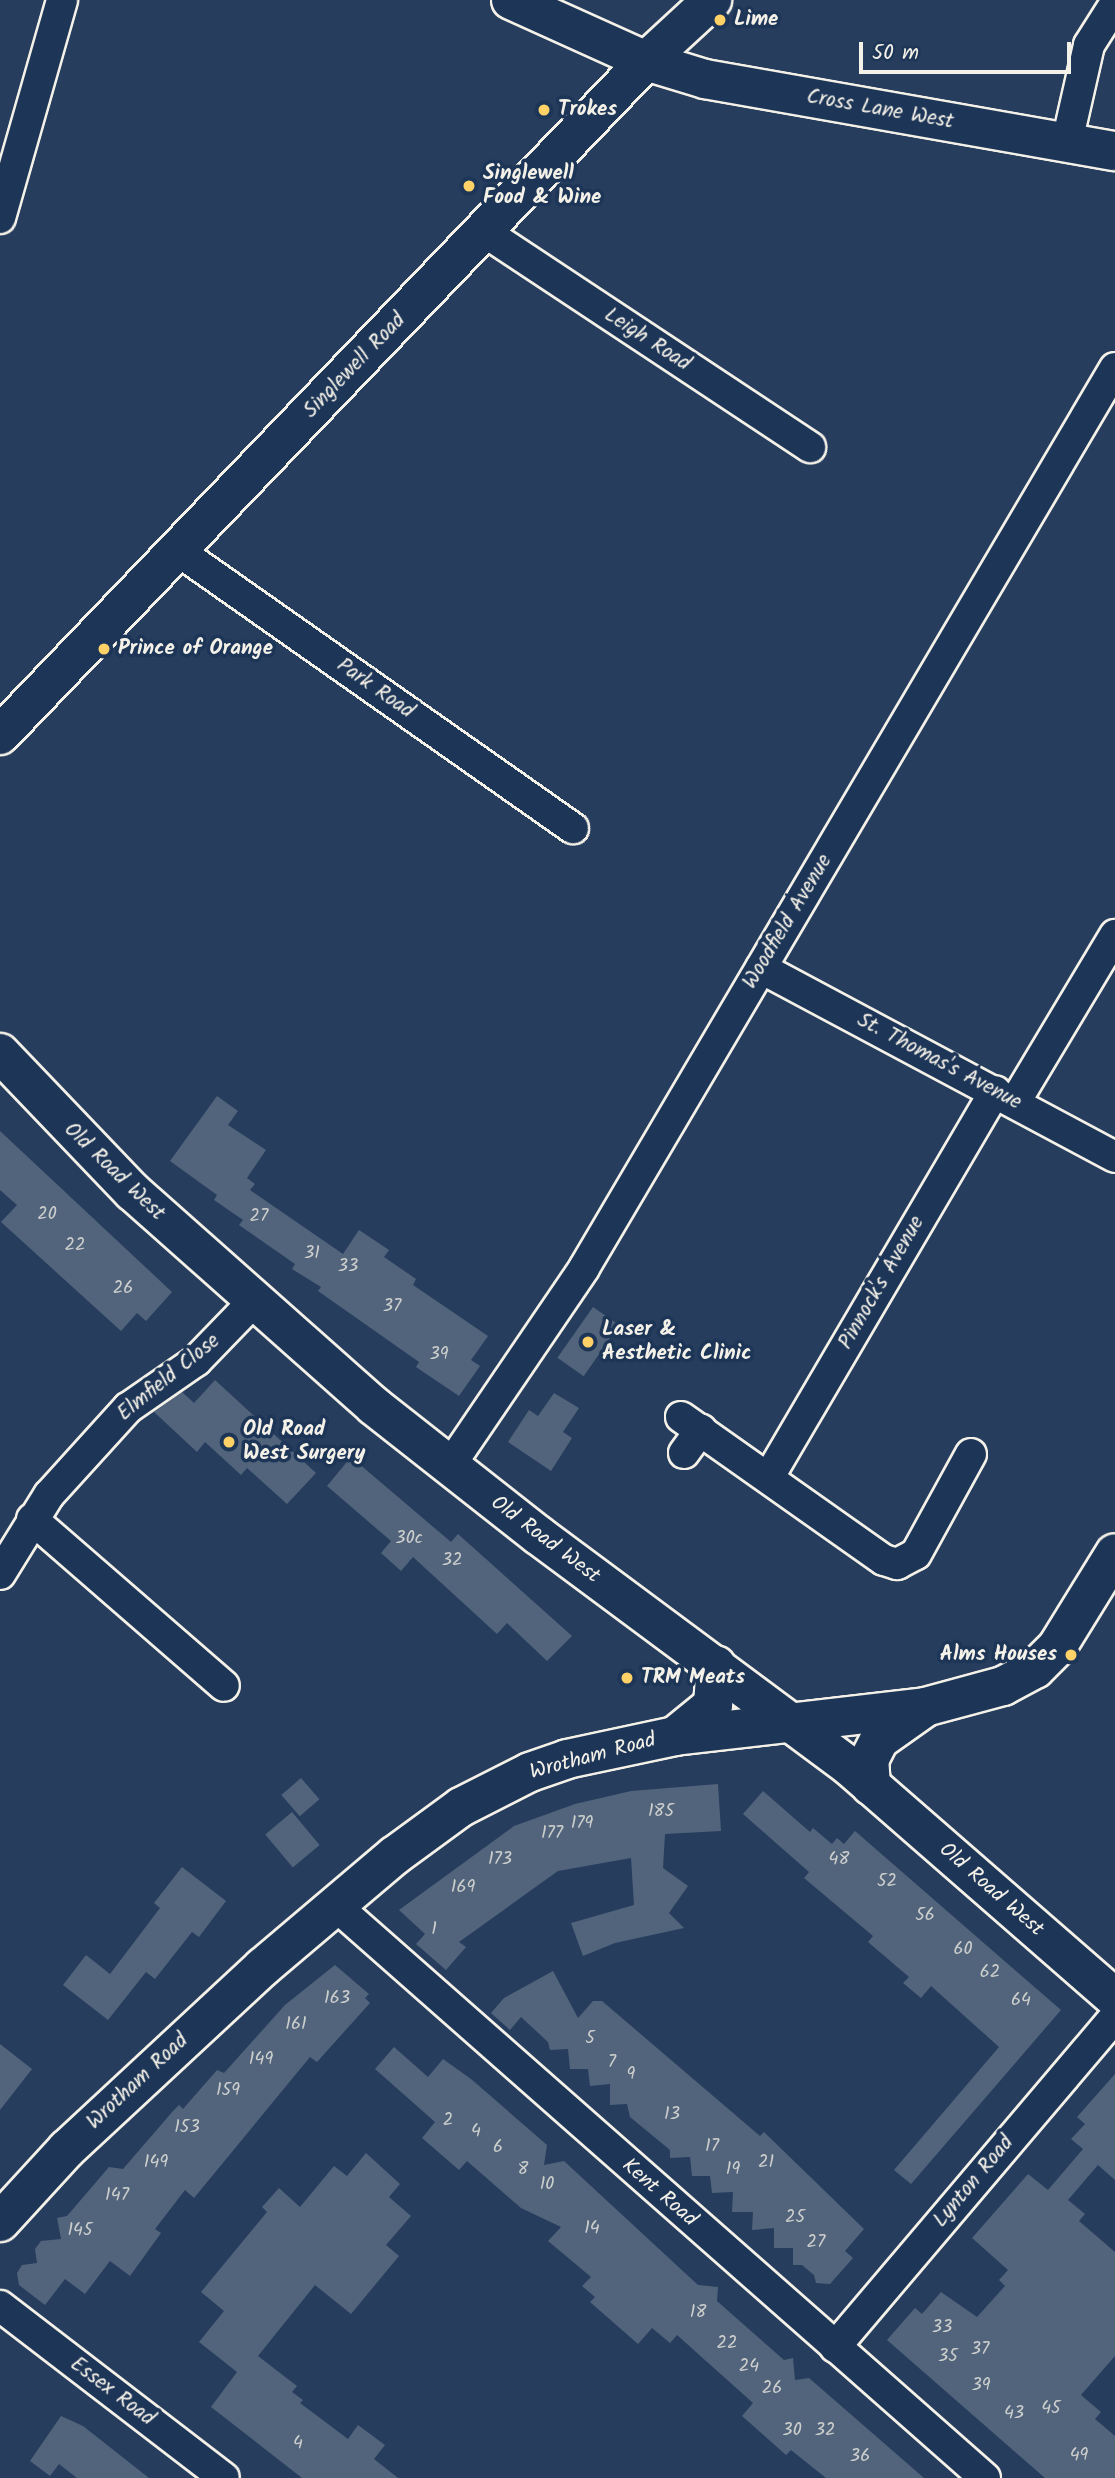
<!DOCTYPE html>
<style>
body{margin:0}
#map{position:relative;width:1115px;height:2478px;overflow:hidden;background:#263d5d;font-family:Kalam,sans-serif}
div>[style]{position:absolute}
.building>*{inset:0;background:#52647b;transform-origin:0 0}
.roads{filter:drop-shadow(2px 0 #f4f1e8) drop-shadow(-2px 0 #f4f1e8) drop-shadow(0 2px #f4f1e8) drop-shadow(0 -2px #f4f1e8)}
.street>*{height:30px;margin:-15px;padding:0 15px;transform-origin:15px;border-radius:15px;background:#1d3557}
.secondary>*{height:38px;margin:-19px;padding:0 19px;transform-origin:19px;border-radius:19px;background:#1d3557}
.primary>*{height:38px;margin:-19px;padding:0 19px;transform-origin:19px;border-radius:19px;background:#1d3557}
.dots>*{width:19px;height:19px;translate:-50% -50%;box-sizing:border-box;border:4px solid #1d3557;border-radius:50%}
span{translate:-50% -50%;white-space:nowrap;text-align:center;line-height:1.15;-webkit-text-stroke:7px #1d3557;paint-order:stroke}
.number-label{font-size:18px;color:#cccecd}
.number-label span{-webkit-text-stroke-width:0}
.poi-label{font-size:21px;color:#f4f1e8;font-weight:700}
.left{translate:0 -50%;text-align:left}
.right{translate:-100% -50%;text-align:right}
.street-label{font-size:21px;color:#f4f1e8}
.scale{position:absolute;left:859px;top:42px;width:212px;height:32px;box-sizing:border-box;border:4px solid #f4f1e8;border-top:0;padding-left:9px;font-size:21px;line-height:24px;white-space:nowrap;color:#f4f1e8;-webkit-text-stroke:5px #1d3557;paint-order:stroke}
</style>
<div id="map">
<div class="building">
<div style="clip-path:polygon(217px 1096px,238px 1111px,228px 1125px,266px 1150px,247px 1178px,255px 1184px,250px 1190px,343px 1254px,359px 1230px,389px 1250px,384px 1257px,416px 1279px,413px 1285px,488px 1336px,471px 1360px,480px 1366px,459px 1396px,416px 1367px,419px 1362px,318px 1291px,321px 1287px,292px 1269px,295px 1264px,239px 1225px,243px 1220px,214px 1200px,217px 1195px,170px 1161px)"></div>
<div style="clip-path:polygon(0 1131px,172px 1292px,146px 1321px,137px 1313px,121px 1331px,1px 1222px,17px 1205px,0 1190px)"></div>
<div style="left:593px;top:1307px;width:32px;height:62px;rotate:35deg"></div>
<div style="clip-path:polygon(215px 1380px,316px 1473px,287px 1504px,247px 1468px,241px 1475px,205px 1442px,197px 1452px,154px 1412px,182px 1392px,194px 1403px)"></div>
<div style="clip-path:polygon(554px 1393px,579px 1408px,563px 1432px,572px 1438px,551px 1471px,508px 1442px,529px 1410px,538px 1416px)"></div>
<div style="clip-path:polygon(351px 1457px,451px 1542px,458px 1534px,572px 1636px,547px 1661px,507px 1623px,497px 1634px,413px 1557px,401px 1571px,381px 1553px,391px 1541px,327px 1486px)"></div>
<div style="left:301px;top:1778px;width:28px;height:26px;rotate:49deg"></div>
<div style="clip-path:polygon(718px 1784px,721px 1831px,665px 1834px,663px 1868px,688px 1886px,669px 1913px,684px 1928px,615px 1943px,583px 1956px,571px 1923px,634px 1905px,631px 1858px,558px 1871px,459px 1942px,466px 1947px,446px 1970px,416px 1944px,425px 1934px,399px 1910px,514px 1826px,575px 1804px,631px 1791px)"></div>
<div style="clip-path:polygon(763px 1791px,810px 1832px,813px 1828px,832px 1844px,837px 1838px,844px 1844px,855px 1831px,1061px 2010px,911px 2184px,894px 2170px,999px 2047px,931px 1986px,921px 1998px,903px 1983px,909px 1977px,868px 1942px,873px 1936px,804px 1878px,809px 1872px,743px 1814px)"></div>
<div style="left:292px;top:1812px;width:43px;height:35px;rotate:50deg"></div>
<div style="clip-path:polygon(182px 1867px,226px 1901px,199px 1937px,192px 1932px,155px 1979px,146px 1972px,108px 2020px,63px 1985px,86px 1955px,110px 1974px,160px 1908px,154px 1903px)"></div>
<div style="clip-path:polygon(335px 1965px,369px 1994px,365px 1998px,370px 2003px,317px 2062px,310px 2057px,194px 2198px,185px 2190px,155px 2229px,161px 2233px,130px 2276px,110px 2261px,85px 2294px,65px 2279px,45px 2305px,19px 2285px,17px 2273px,22px 2265px,37px 2263px,35px 2249px,41px 2241px,61px 2239px,57px 2218px,67px 2216px,109px 2167px,123px 2169px,173px 2111px,179px 2105px,183px 2109px,217px 2070px,224px 2073px,285px 2005px)"></div>
<div style="clip-path:polygon(553px 1971px,578px 2018px,593px 2001px,602px 2001px,760px 2136px,764px 2132px,864px 2229px,845px 2251px,853px 2258px,830px 2284px,816px 2283px,814px 2275px,802px 2265px,793px 2265px,793px 2248px,774px 2248px,774px 2228px,752px 2230px,753px 2212px,732px 2212px,733px 2192px,712px 2193px,710px 2176px,692px 2176px,690px 2157px,670px 2158px,670px 2150px,630px 2117px,627px 2104px,610px 2105px,610px 2084px,590px 2086px,588px 2069px,570px 2069px,568px 2049px,550px 2050px,548px 2042px,521px 2017px,510px 2030px,491px 2013px,504px 1998px)"></div>
<div style="clip-path:polygon(0 2044px,32px 2069px,0 2110px)"></div>
<div style="clip-path:polygon(394px 2047px,428px 2077px,443px 2059px,471px 2079px,547px 2145px,544px 2165px,564px 2161px,698px 2285px,718px 2287px,717px 2301px,784px 2360px,793px 2358px,795px 2380px,809px 2378px,924px 2478px,826px 2478px,791px 2450px,786px 2455px,742px 2416px,753px 2403px,677px 2335px,670px 2343px,652px 2328px,638px 2344px,590px 2302px,595px 2297px,582px 2286px,591px 2277px,548px 2241px,561px 2227px,521px 2208px,467px 2161px,459px 2170px,422px 2138px,435px 2122px,375px 2069px)"></div>
<div style="clip-path:polygon(1115px 2074px,1115px 2180px,1098px 2165px,1068px 2200px,1085px 2214px,1079px 2221px,1115px 2252px,1115px 2356px,1081px 2395px,1101px 2412px,1095px 2419px,1115px 2436px,1115px 2478px,1045px 2478px,887px 2340px,915px 2308px,922px 2314px,941px 2292px,977px 2317px,1005px 2286px,999px 2280px,1008px 2270px,972px 2238px,1028px 2174px,1048px 2190px,1083px 2149px,1071px 2139px,1085px 2124px,1077px 2117px)"></div>
<div style="clip-path:polygon(366px 2153px,400px 2184px,389px 2197px,411px 2216px,386px 2245px,399px 2256px,351px 2314px,315px 2285px,258px 2356px,297px 2386px,292px 2392px,303px 2400px,300px 2403px,348px 2439px,358px 2425px,385px 2445px,374px 2459px,398px 2478px,302px 2478px,211px 2407px,237px 2372px,199px 2342px,224px 2311px,201px 2292px,267px 2212px,262px 2207px,279px 2188px,300px 2207px,334px 2166px,347px 2176px)"></div>
<div style="clip-path:polygon(61px 2416px,83px 2426px,149px 2478px,77px 2478px,59px 2464px,50px 2476px,30px 2461px)"></div>
</div>
<div class="roads">
<div class="street">
<div style="left:1067px;top:142px;width:99px;rotate:-77.2deg"></div>
<div style="left:1089px;top:45px;width:49px;rotate:-57.6deg"></div>
<div style="left:0;top:218px;width:227px;rotate:-74.1deg"></div>
<div style="left:485px;top:232px;width:390px;rotate:33.5deg"></div>
<div style="left:177px;top:550px;width:484px;rotate:35.1deg"></div>
<div style="left:761px;top:968px;width:401px;rotate:28.1deg"></div>
<div style="left:1015px;top:1102px;width:195px;rotate:-59.1deg"></div>
<div style="left:681px;top:1417px;width:248px;rotate:35.2deg"></div>
<div style="left:884px;top:1560px;width:14px;rotate:17deg"></div>
<div style="left:897px;top:1564px;width:21px;rotate:-28deg"></div>
<div style="left:916px;top:1554px;width:114px;rotate:-61.2deg"></div>
<div style="left:684px;top:1453px;width:29px;rotate:-54deg"></div>
<div style="left:449px;top:1467px;width:240px;rotate:-55.8deg"></div>
<div style="left:584px;top:1268px;width:1045px;rotate:-59.46deg"></div>
<div style="left:770px;top:1475px;width:445px;rotate:-59.6deg"></div>
<div style="left:32px;top:1519px;width:254px;rotate:41deg"></div>
<div style="left:0;top:1574px;width:93px;rotate:-58.2deg"></div>
<div style="left:49px;top:1495px;width:118px;rotate:-47.8deg"></div>
<div style="left:128px;top:1408px;width:83px;rotate:-34.7deg"></div>
<div style="left:196px;top:1361px;width:82px;rotate:-46deg"></div>
<div style="left:336px;top:1906px;width:865px;rotate:41.39deg"></div>
<div style="left:0;top:2306px;width:282px;rotate:37.5deg"></div>
<div style="left:835px;top:2347px;width:433px;rotate:-49.7deg"></div>
</div>
<div class="secondary">
<div style="left:511px;top:0;width:148px;rotate:24.3deg"></div>
<div style="left:646px;top:61px;width:62px;rotate:17deg"></div>
<div style="left:705px;top:79px;width:416px;rotate:10deg"></div>
<div style="left:0;top:735px;width:934px;rotate:-46.22deg"></div>
<div style="left:646px;top:61px;width:90px;rotate:-42.7deg"></div>
<div style="left:0;top:1053px;width:192px;rotate:46.3deg"></div>
<div style="left:133px;top:1192px;width:322px;rotate:41.6deg"></div>
<div style="left:374px;top:1406px;width:209px;rotate:38.2deg"></div>
<div style="left:538px;top:1535px;width:389px;rotate:36.6deg"></div>
<div style="left:850px;top:1767px;width:352px;rotate:41.1deg"></div>
</div>
<div class="primary">
<div style="left:675px;top:1736px;width:49px;rotate:-39.2deg"></div>
<div style="left:713px;top:1705px;width:40px;rotate:-85.7deg"></div>
<div style="left:871px;top:1786px;width:26px;rotate:-94deg"></div>
<div style="left:869px;top:1760px;width:22px;rotate:-63deg"></div>
<div style="left:879px;top:1740px;width:55px;rotate:-35.4deg"></div>
<div style="left:0;top:2222px;width:99px;rotate:-47.5deg"></div>
<div style="left:67px;top:2149px;width:267px;rotate:-42.9deg"></div>
<div style="left:263px;top:1967px;width:172px;rotate:-40.3deg"></div>
<div style="left:394px;top:1856px;width:83px;rotate:-36.2deg"></div>
<div style="left:461px;top:1807px;width:77px;rotate:-26.9deg"></div>
<div style="left:530px;top:1772px;width:39px;rotate:-19deg"></div>
<div style="left:567px;top:1759px;width:110px;rotate:-12deg"></div>
<div style="left:675px;top:1736px;width:252px;rotate:-6.6deg"></div>
<div style="left:925px;top:1707px;width:81px;rotate:-15.1deg"></div>
<div style="left:1003px;top:1686px;width:36px;rotate:-28deg"></div>
<div style="left:1035px;top:1669px;width:31px;rotate:-45deg"></div>
<div style="left:1057px;top:1647px;width:110px;rotate:-58.3deg"></div>
</div>
</div>
<div class="dots">
<div style="left:720px;top:20px;background:#ffd166"></div>
<div style="left:544px;top:110px;background:#ffd166"></div>
<div style="left:469px;top:186px;background:#ffd166"></div>
<div style="left:104px;top:649px;background:#ffd166"></div>
<div style="left:588px;top:1342px;background:#ffd166"></div>
<div style="left:229px;top:1442px;background:#ffd166"></div>
<div style="left:1071px;top:1655px;background:#ffd166"></div>
<div style="left:627px;top:1678px;background:#ffd166"></div>
</div>
<div class="number-label">
<span style="left:47px;top:1215px">20</span>
<span style="left:259px;top:1217px">27</span>
<span style="left:75px;top:1246px">22</span>
<span style="left:312px;top:1254px">31</span>
<span style="left:348px;top:1267px">33</span>
<span style="left:123px;top:1289px">26</span>
<span style="left:392px;top:1307px">37</span>
<span style="left:439px;top:1355px">39</span>
<span style="left:409px;top:1539px">30c</span>
<span style="left:452px;top:1561px">32</span>
<span style="left:661px;top:1812px">185</span>
<span style="left:582px;top:1824px">179</span>
<span style="left:552px;top:1834px">177</span>
<span style="left:500px;top:1860px">173</span>
<span style="left:839px;top:1860px">48</span>
<span style="left:887px;top:1882px">52</span>
<span style="left:463px;top:1888px">169</span>
<span style="left:925px;top:1916px">56</span>
<span style="left:434px;top:1930px">1</span>
<span style="left:963px;top:1950px">60</span>
<span style="left:990px;top:1973px">62</span>
<span style="left:337px;top:1999px">163</span>
<span style="left:1021px;top:2001px">64</span>
<span style="left:296px;top:2025px">161</span>
<span style="left:590px;top:2039px">5</span>
<span style="left:261px;top:2060px">149</span>
<span style="left:612px;top:2063px">7</span>
<span style="left:631px;top:2075px">9</span>
<span style="left:228px;top:2091px">159</span>
<span style="left:672px;top:2115px">13</span>
<span style="left:448px;top:2121px">2</span>
<span style="left:187px;top:2128px">153</span>
<span style="left:476px;top:2132px">4</span>
<span style="left:712px;top:2147px">17</span>
<span style="left:498px;top:2148px">6</span>
<span style="left:156px;top:2163px">149</span>
<span style="left:766px;top:2163px">21</span>
<span style="left:523px;top:2170px">8</span>
<span style="left:733px;top:2170px">19</span>
<span style="left:547px;top:2185px">10</span>
<span style="left:117px;top:2196px">147</span>
<span style="left:795px;top:2218px">25</span>
<span style="left:592px;top:2229px">14</span>
<span style="left:80px;top:2231px">145</span>
<span style="left:816px;top:2243px">27</span>
<span style="left:698px;top:2313px">18</span>
<span style="left:942px;top:2328px">33</span>
<span style="left:727px;top:2344px">22</span>
<span style="left:980px;top:2350px">37</span>
<span style="left:948px;top:2357px">35</span>
<span style="left:749px;top:2367px">24</span>
<span style="left:981px;top:2386px">39</span>
<span style="left:772px;top:2389px">26</span>
<span style="left:1051px;top:2409px">45</span>
<span style="left:1014px;top:2414px">43</span>
<span style="left:792px;top:2431px">30</span>
<span style="left:825px;top:2431px">32</span>
<span style="left:298px;top:2444px">4</span>
<span style="left:1079px;top:2456px">49</span>
<span style="left:860px;top:2457px">36</span>
</div>
<div class="poi-label">
<span class="left" style="left:734px;top:20px">Lime</span>
<span class="left" style="left:558px;top:110px">Trokes</span>
<span class="left" style="left:483px;top:186px">Singlewell<br>Food &amp; Wine</span>
<span class="left" style="left:118px;top:649px">Prince of Orange</span>
<span class="left" style="left:602px;top:1342px">Laser &amp;<br>Aesthetic Clinic</span>
<span class="left" style="left:243px;top:1442px">Old Road<br>West Surgery</span>
<span class="right" style="left:1057px;top:1655px">Alms Houses</span>
<span class="left" style="left:641px;top:1678px">TRM Meats</span>
</div>
<div class="street-label">
<span style="left:880px;top:110px;rotate:10deg">Cross Lane West</span>
<span style="left:647px;top:340px;rotate:33deg">Leigh Road</span>
<span style="left:355px;top:366px;rotate:-46deg">Singlewell Road</span>
<span style="left:375px;top:689px;rotate:35deg">Park Road</span>
<span style="left:788px;top:922px;rotate:-59deg">Woodfield Avenue</span>
<span style="left:939px;top:1062px;rotate:28deg">St. Thomas's Avenue</span>
<span style="left:114px;top:1172px;rotate:44deg">Old Road West</span>
<span style="left:882px;top:1283px;rotate:-60deg">Pinnock's Avenue</span>
<span style="left:169px;top:1378px;rotate:-39deg">Elmfield Close</span>
<span style="left:545px;top:1540px;rotate:37deg">Old Road West</span>
<span style="left:593px;top:1757px;rotate:-15deg">Wrotham Road</span>
<span style="left:991px;top:1890px;rotate:41deg">Old Road West</span>
<span style="left:138px;top:2082px;rotate:-43deg">Wrotham Road</span>
<span style="left:974px;top:2182px;rotate:-50deg">Lynton Road</span>
<span style="left:659px;top:2193px;rotate:41deg">Kent Road</span>
<span style="left:112px;top:2392px;rotate:37deg">Essex Road</span>
</div>
<div class="scale">50 m</div>
</div>
